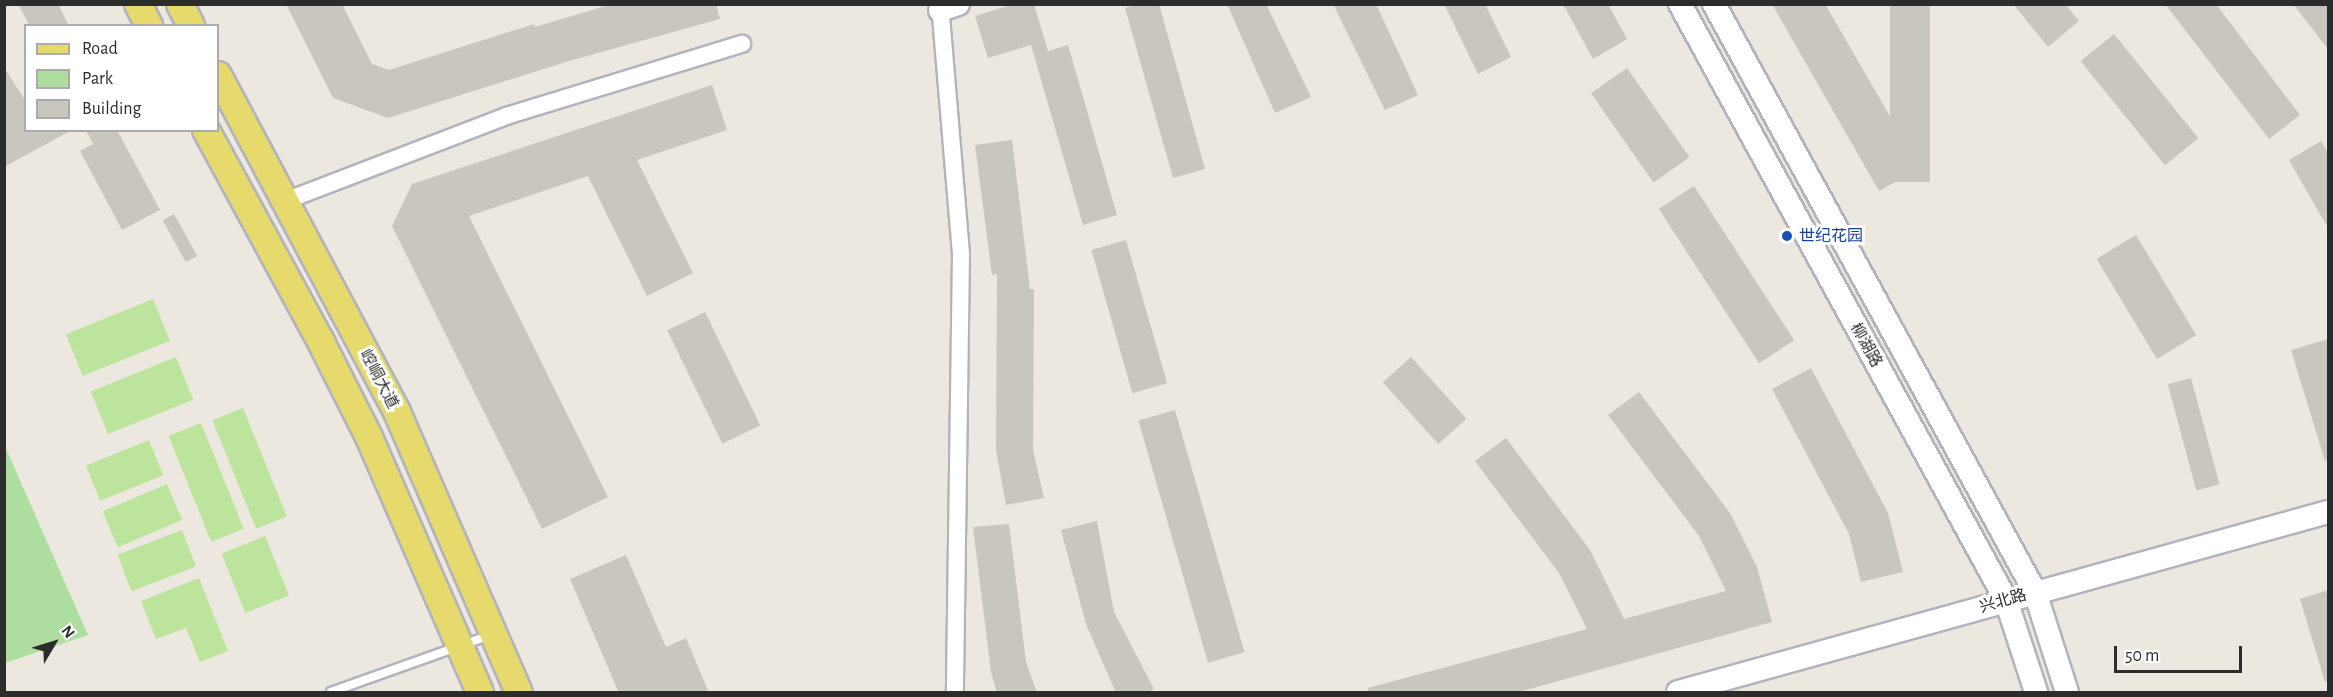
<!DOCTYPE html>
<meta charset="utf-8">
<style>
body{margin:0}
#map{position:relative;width:2333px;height:697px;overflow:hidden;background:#ece8df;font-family:"Alegreya Sans","Noto Sans SC",sans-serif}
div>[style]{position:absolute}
.green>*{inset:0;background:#addea0}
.pitch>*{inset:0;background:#bce49d;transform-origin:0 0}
.building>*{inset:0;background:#c8c6bd;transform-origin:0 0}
.roads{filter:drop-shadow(2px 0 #b2b3be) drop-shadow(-2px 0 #b2b3be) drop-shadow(0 2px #b2b3be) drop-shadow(0 -2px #b2b3be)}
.lane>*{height:8px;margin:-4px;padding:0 4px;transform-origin:4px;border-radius:4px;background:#fff}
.street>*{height:16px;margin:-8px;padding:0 8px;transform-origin:8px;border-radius:8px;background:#fff}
.secondary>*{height:22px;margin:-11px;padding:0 11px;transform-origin:11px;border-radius:11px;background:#fff}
.primary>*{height:26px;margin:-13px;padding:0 13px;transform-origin:13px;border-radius:13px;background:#e5da6b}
.dots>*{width:16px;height:16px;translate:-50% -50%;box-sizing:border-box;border:3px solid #fff;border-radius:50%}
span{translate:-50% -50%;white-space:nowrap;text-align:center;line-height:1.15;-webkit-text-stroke:6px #fff;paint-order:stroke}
.transit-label{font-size:16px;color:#164399}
.left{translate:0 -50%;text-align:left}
.street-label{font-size:16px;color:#2c2c2c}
.frame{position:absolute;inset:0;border:6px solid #2c2c2c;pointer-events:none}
.legend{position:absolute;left:24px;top:24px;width:195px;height:108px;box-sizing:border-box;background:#fff;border:2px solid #ababab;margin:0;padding:8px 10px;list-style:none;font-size:18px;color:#2c2c2c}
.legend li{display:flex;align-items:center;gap:12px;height:30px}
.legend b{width:30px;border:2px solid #ababab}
.north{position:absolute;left:24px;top:613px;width:60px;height:60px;-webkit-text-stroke:4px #fff;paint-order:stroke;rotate:52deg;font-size:16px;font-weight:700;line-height:24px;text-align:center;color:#2c2c2c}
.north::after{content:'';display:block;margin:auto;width:21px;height:27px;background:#2c2c2c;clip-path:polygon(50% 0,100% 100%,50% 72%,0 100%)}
.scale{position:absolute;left:2114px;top:646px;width:128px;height:27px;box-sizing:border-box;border:3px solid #2c2c2c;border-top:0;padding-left:8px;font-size:18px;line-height:21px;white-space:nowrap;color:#2c2c2c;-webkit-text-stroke:4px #fff;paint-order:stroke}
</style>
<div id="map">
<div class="green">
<div style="clip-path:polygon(4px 444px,88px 635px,5px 663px,4px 663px)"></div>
</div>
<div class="pitch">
<div style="left:153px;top:299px;width:45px;height:94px;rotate:68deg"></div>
<div style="left:176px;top:357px;width:46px;height:92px;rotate:68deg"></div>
<div style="left:243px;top:408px;width:117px;height:33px;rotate:68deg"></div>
<div style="left:201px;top:423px;width:114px;height:35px;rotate:68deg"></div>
<div style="left:149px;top:440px;width:38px;height:68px;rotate:68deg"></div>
<div style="left:167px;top:484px;width:39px;height:70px;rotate:67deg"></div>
<div style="left:182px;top:530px;width:39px;height:69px;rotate:69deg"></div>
<div style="left:265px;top:536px;width:64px;height:47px;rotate:68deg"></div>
<div style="clip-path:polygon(199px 578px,228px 651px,200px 662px,186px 628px,156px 639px,141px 601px)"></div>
</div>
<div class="building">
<div style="clip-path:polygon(18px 4px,58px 4px,69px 26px,30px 26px)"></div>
<div style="clip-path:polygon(286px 4px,342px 4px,372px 64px,389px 70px,534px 24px,535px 27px,612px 4px,716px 4px,720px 19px,569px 61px,388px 118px,333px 98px)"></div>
<div style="clip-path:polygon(1014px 4px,1034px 4px,1048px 51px,1068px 45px,1117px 215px,1083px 225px,1031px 45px,988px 58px,975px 16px)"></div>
<div style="clip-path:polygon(1137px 4px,1159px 4px,1205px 169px,1173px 178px,1125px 8px)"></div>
<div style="clip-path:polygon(1227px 4px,1266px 4px,1311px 97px,1275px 113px)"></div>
<div style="clip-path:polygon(1333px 4px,1376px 4px,1418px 95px,1385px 110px)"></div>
<div style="clip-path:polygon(1444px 4px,1485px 4px,1511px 57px,1478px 74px)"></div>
<div style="clip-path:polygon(1563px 4px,1608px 4px,1627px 39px,1593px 59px)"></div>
<div style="clip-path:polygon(1772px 4px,1825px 4px,1920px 168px,1879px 191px)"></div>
<div style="left:1890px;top:4px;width:40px;height:178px"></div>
<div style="clip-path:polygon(2013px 4px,2065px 4px,2079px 21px,2048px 47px)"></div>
<div style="clip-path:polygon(2165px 4px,2216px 4px,2300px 115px,2269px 139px)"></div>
<div style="clip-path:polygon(2293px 4px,2328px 4px,2328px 49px)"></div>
<div style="left:2114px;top:34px;width:134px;height:43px;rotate:51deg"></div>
<div style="clip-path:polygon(4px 67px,26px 102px,26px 130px,72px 130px,4px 167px)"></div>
<div style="left:1627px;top:68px;width:109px;height:44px;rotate:55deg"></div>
<div style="clip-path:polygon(712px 85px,727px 130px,637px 160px,693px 273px,647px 296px,588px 176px,469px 216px,608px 497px,542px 529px,392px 226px,412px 184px)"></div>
<div style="clip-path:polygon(86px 130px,117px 130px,160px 210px,122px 230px,80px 151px,93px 144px)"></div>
<div style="clip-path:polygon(1012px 140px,1030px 289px,1034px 289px,1033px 450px,1044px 498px,1006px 505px,996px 450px,997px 274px,992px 275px,975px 145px)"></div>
<div style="clip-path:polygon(2321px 141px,2328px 153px,2328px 228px,2289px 160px)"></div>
<div style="left:1694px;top:186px;width:184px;height:42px;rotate:57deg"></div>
<div style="left:174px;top:214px;width:48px;height:13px;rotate:61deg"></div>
<div style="left:2136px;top:235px;width:117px;height:46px;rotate:59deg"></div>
<div style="left:1126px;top:240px;width:149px;height:36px;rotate:74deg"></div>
<div style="left:705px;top:312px;width:126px;height:42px;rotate:64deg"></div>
<div style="clip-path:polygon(2328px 339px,2328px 460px,2325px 461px,2291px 350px)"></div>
<div style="left:1411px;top:357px;width:83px;height:38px;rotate:48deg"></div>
<div style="clip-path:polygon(1811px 368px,1888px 513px,1903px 572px,1861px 582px,1849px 534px,1772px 389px)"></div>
<div style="left:2191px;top:378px;width:110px;height:24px;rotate:75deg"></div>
<div style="clip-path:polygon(1639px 392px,1730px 513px,1757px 567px,1772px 622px,1515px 693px,1369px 693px,1368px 688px,1587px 629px,1559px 573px,1475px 461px,1506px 438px,1590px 550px,1624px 619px,1726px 591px,1699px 536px,1608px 415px)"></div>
<div style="left:1175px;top:410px;width:252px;height:38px;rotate:74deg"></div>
<div style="clip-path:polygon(1097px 521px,1114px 612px,1154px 689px,1146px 693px,1116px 693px,1086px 624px,1061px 530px)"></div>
<div style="clip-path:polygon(1009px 524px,1026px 662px,1037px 693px,997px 693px,991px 672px,973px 527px)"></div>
<div style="clip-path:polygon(626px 555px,666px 647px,686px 638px,709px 693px,619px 693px,570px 579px)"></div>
<div style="clip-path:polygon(2328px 590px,2328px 681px,2325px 682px,2300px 599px)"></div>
</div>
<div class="roads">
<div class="lane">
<div style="left:331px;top:692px;width:169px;rotate:-19.7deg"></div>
</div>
<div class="street">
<div style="left:940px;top:4px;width:251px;rotate:85.2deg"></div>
<div style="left:961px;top:254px;width:438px;rotate:90.8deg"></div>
<div style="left:285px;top:201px;width:237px;rotate:-21deg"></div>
<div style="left:506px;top:116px;width:247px;rotate:-17deg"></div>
</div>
<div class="secondary">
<div style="left:1680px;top:4px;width:679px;rotate:61.32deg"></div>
<div style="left:2006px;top:600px;width:97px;rotate:71.9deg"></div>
<div style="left:1714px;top:4px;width:670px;rotate:61.37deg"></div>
<div style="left:2035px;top:592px;width:105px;rotate:72.3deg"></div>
<div style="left:940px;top:10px;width:19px;rotate:-18deg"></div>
<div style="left:1678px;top:692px;width:674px;rotate:-15.48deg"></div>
</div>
<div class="primary">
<div style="left:138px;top:4px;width:25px;rotate:63deg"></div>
<div style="left:180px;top:4px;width:25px;rotate:63deg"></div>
<div style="left:218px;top:75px;width:382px;rotate:62deg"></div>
<div style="left:397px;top:412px;width:305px;rotate:66.5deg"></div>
<div style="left:206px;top:130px;width:243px;rotate:61.5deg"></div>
<div style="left:322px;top:344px;width:104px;rotate:63.2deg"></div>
<div style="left:369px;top:437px;width:278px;rotate:66.5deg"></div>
</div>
</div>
<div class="dots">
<div style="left:1787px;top:236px;background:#1a4fb4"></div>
</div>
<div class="transit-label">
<span class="left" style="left:1799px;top:236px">世纪花园</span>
</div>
<div class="street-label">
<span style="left:1866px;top:345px;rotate:61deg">柳湖路</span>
<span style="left:379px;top:379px;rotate:62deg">崆峒大道</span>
<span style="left:2003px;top:601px;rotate:-16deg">兴北路</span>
</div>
<div class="frame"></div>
<ul class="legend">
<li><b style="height:8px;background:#e5da6b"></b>Road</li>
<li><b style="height:16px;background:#addea0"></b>Park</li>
<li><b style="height:16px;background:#c8c6bd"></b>Building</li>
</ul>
<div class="north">N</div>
<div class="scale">50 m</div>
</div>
